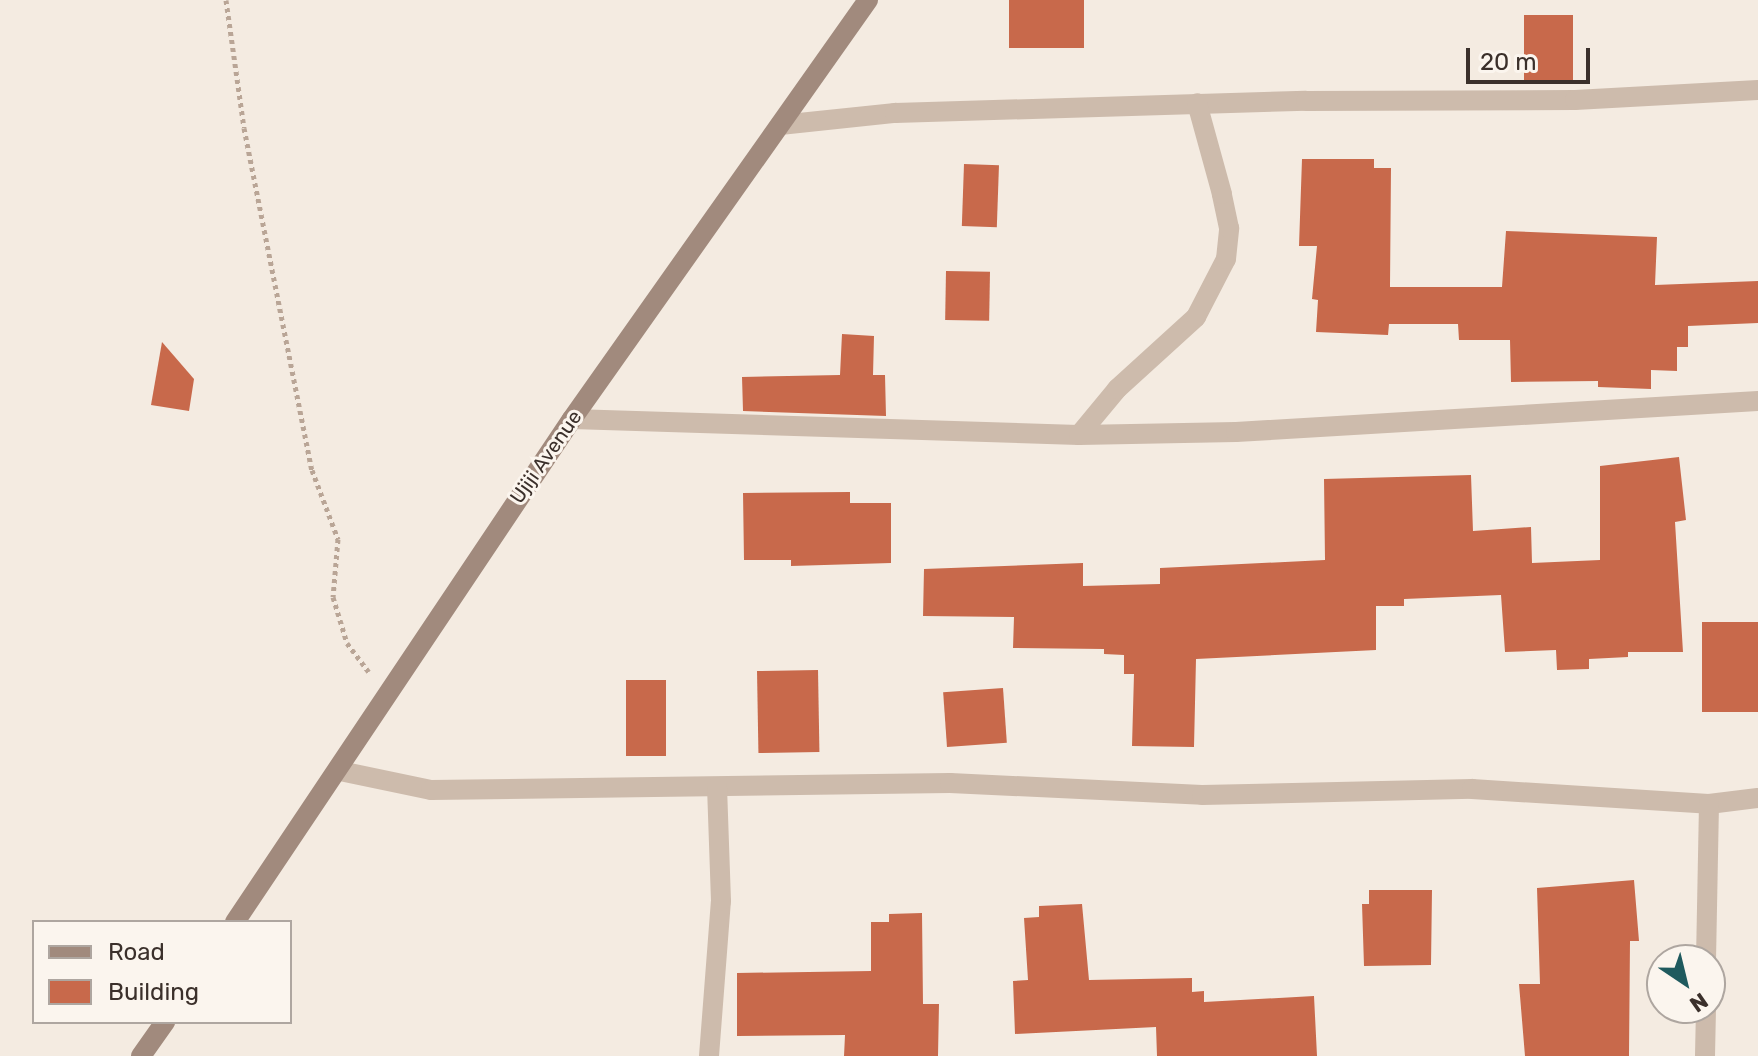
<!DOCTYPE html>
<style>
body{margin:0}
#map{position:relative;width:1758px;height:1056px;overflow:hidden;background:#f4ebe1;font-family:Rubik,sans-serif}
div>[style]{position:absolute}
.building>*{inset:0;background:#c8694b;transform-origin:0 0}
.path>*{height:5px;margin-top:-2.5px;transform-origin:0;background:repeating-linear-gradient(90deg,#b9a596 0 4px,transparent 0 8px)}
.minor>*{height:20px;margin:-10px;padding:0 10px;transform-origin:10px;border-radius:10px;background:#cdbbac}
.secondary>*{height:20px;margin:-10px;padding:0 10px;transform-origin:10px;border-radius:10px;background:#a18a7d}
span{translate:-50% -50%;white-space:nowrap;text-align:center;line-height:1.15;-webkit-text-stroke:6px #fbf5ee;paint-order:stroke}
.street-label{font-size:20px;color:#3b302b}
.legend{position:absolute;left:32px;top:920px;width:260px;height:104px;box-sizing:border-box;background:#fbf5ee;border:2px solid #aea6a0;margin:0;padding:10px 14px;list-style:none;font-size:24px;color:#3b302b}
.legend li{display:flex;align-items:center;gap:16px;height:40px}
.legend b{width:40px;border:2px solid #aea6a0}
.north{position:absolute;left:1646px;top:944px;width:80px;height:80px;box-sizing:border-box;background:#fbf5ee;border:2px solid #aea6a0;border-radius:50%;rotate:145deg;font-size:22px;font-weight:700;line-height:32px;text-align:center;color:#3b302b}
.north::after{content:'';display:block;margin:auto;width:28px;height:36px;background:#1f5a5e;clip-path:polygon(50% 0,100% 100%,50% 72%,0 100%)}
.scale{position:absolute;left:1466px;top:48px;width:124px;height:36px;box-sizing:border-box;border:4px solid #3b302b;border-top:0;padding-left:10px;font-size:24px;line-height:28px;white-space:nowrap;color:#3b302b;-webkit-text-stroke:6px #fbf5ee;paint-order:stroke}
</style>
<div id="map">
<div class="building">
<div style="left:1009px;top:0;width:75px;height:48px"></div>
<div style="left:1524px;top:15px;width:49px;height:67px"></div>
<div style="clip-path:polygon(1302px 159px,1374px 159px,1374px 168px,1391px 168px,1390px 287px,1502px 287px,1506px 231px,1657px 237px,1655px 285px,1758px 281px,1758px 323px,1688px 326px,1688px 347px,1677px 347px,1677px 371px,1651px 370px,1651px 389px,1598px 387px,1598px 381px,1511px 382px,1510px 340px,1459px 340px,1458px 324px,1389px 324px,1388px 335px,1316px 332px,1318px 300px,1312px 299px,1317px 246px,1299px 246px)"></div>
<div style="left:964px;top:164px;width:35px;height:62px;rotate:2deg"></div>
<div style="left:946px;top:271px;width:44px;height:49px;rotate:1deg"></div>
<div style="clip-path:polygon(842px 334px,874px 336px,873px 375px,885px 375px,886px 416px,743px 411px,742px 377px,840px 375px)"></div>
<div style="clip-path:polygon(162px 342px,194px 379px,189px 411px,151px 405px)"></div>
<div style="clip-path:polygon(1679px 457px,1686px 520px,1675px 522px,1683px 652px,1628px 652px,1628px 657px,1589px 659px,1589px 669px,1557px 670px,1556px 650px,1505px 652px,1501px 595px,1404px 599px,1404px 606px,1376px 606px,1376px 650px,1196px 659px,1194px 747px,1132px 746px,1134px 674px,1124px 674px,1124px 655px,1104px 654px,1104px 649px,1013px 648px,1014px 617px,923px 616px,924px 569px,1083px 563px,1083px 586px,1160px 584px,1160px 568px,1325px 560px,1324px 479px,1471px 475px,1473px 531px,1531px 527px,1532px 563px,1600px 560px,1600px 466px)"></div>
<div style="clip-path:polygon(850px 492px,850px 503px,891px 503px,891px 563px,791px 566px,791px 560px,744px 560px,743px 493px)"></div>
<div style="left:1758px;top:622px;width:90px;height:56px;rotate:90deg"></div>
<div style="left:818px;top:670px;width:82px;height:61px;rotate:89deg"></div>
<div style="left:666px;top:680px;width:76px;height:40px;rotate:90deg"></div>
<div style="left:1003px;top:688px;width:55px;height:60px;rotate:86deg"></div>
<div style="clip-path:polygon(1634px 880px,1639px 941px,1630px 941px,1629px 1056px,1525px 1056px,1519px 984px,1540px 984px,1537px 888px)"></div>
<div style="clip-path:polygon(1369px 890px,1432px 890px,1431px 965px,1364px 966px,1362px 904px,1369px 904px)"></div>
<div style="clip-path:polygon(1082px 904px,1089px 980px,1192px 978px,1192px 992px,1204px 991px,1204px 1002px,1314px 996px,1317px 1056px,1157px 1056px,1156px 1027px,1015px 1034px,1013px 981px,1028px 980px,1024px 918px,1039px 917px,1039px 906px)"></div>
<div style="clip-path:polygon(922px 913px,923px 1004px,939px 1004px,938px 1056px,844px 1056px,845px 1035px,737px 1036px,737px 973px,871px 971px,871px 922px,889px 922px,889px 914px)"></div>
</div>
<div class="path">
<div style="left:226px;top:0;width:129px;rotate:82deg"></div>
<div style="left:244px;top:128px;width:349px;rotate:78.8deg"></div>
<div style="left:312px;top:470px;width:74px;rotate:69.4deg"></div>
<div style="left:338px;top:539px;width:58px;rotate:94.9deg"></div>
<div style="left:333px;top:597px;width:48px;rotate:73.1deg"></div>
<div style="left:347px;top:643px;width:36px;rotate:53deg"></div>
</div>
<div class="minor">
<div style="left:780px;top:125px;width:116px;rotate:-6deg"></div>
<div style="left:895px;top:113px;width:411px;rotate:-1.7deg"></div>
<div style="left:1306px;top:101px;width:269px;rotate:-0.2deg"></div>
<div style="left:1575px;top:100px;width:183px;rotate:-3.1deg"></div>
<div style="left:572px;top:419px;width:507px;rotate:1.81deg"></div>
<div style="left:1079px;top:435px;width:157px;rotate:-1.1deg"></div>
<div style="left:1236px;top:432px;width:523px;rotate:-3.4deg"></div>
<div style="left:1079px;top:435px;width:60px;rotate:-50.4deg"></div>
<div style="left:1117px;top:389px;width:107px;rotate:-42.3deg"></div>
<div style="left:1196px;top:317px;width:65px;rotate:-62.7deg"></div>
<div style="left:1226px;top:259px;width:31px;rotate:-84deg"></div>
<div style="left:1229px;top:228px;width:35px;rotate:-102deg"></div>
<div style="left:1222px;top:194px;width:94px;rotate:-105.4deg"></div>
<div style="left:340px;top:771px;width:93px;rotate:11.8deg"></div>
<div style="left:431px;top:790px;width:519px;rotate:-0.77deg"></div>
<div style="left:950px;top:783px;width:252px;rotate:2.7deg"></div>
<div style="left:1202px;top:795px;width:270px;rotate:-1.3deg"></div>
<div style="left:1472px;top:789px;width:237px;rotate:3.6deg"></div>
<div style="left:1709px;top:804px;width:49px;rotate:-7deg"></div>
<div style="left:1706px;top:960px;width:156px;rotate:-88.9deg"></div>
<div style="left:709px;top:1056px;width:155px;rotate:-85.6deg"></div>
<div style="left:721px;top:901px;width:114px;rotate:-92deg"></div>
<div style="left:1705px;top:1056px;width:48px;rotate:-88.8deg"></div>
</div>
<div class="secondary">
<div style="left:235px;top:922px;width:605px;rotate:-56.18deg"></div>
<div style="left:572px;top:419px;width:513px;rotate:-54.76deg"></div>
<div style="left:141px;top:1056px;width:42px;rotate:-54.8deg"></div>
</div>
<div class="street-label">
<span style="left:546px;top:457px;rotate:-55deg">Ujiji Avenue</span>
</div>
<ul class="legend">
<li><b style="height:10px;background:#a18a7d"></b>Road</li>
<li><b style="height:22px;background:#c8694b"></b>Building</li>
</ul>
<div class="north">N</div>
<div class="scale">20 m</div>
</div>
